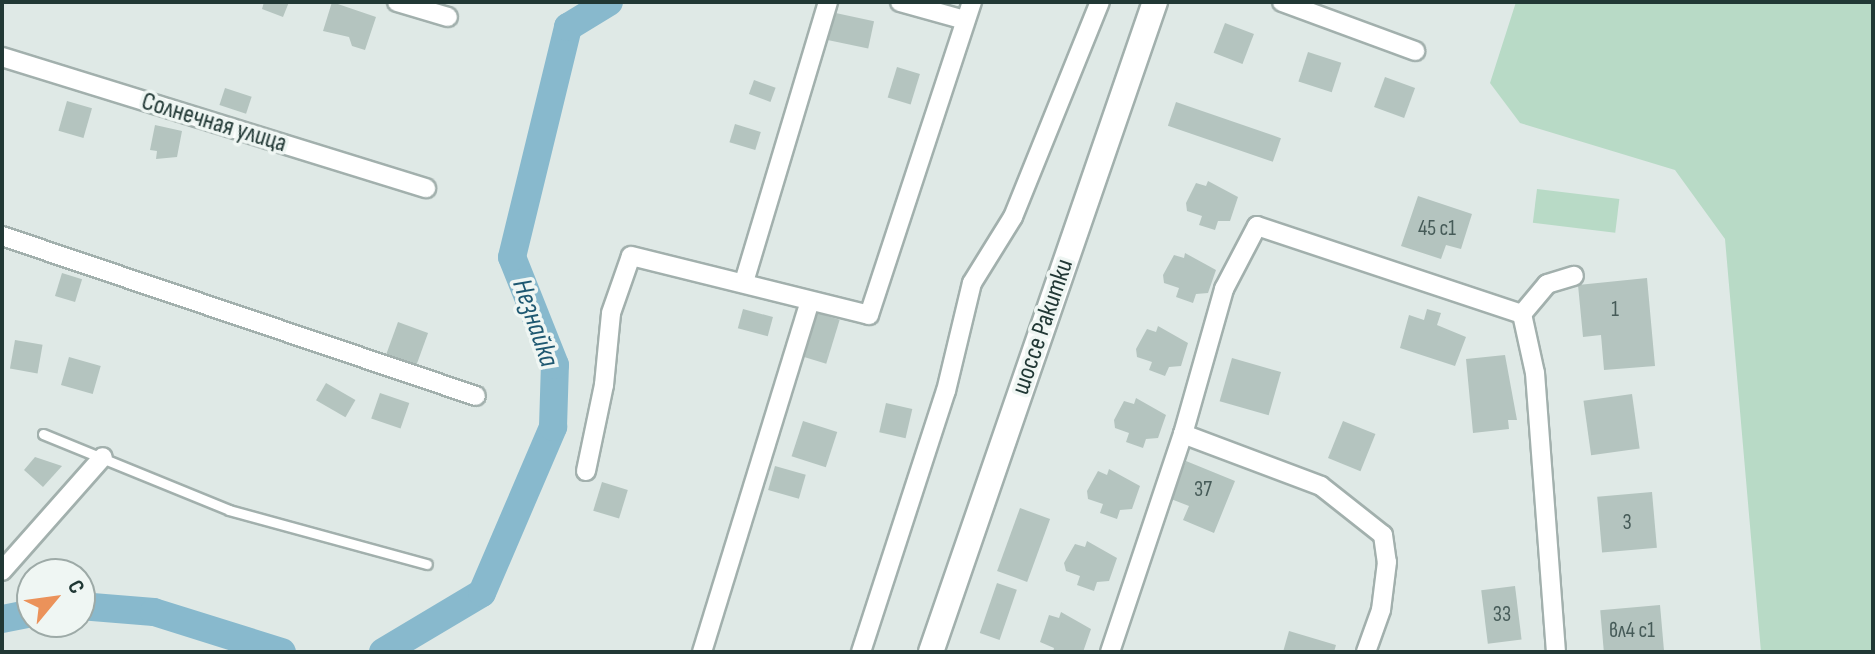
<!DOCTYPE html>
<meta charset="utf-8">
<style>
body{margin:0}
#map{position:relative;width:1875px;height:654px;overflow:hidden;background:#dfe9e6;font-family:"Sofia Sans Condensed",sans-serif}
div>[style]{position:absolute}
.green>*{inset:0;background:#b8dac6;transform-origin:0 0}
.river>*{height:28px;margin:-14px;padding:0 14px;transform-origin:14px;border-radius:14px;background:#88b9cd}
.building>*{inset:0;background:#b4c4bf;transform-origin:0 0}
.roads{filter:drop-shadow(2px 0 #a2b0ad) drop-shadow(-2px 0 #a2b0ad) drop-shadow(0 2px #a2b0ad) drop-shadow(0 -2px #a2b0ad)}
.service>*{height:9px;margin:-4.5px;padding:0 4.5px;transform-origin:4.5px;border-radius:4.5px;background:#fff}
.minor>*{height:18px;margin:-9px;padding:0 9px;transform-origin:9px;border-radius:9px;background:#fff}
.secondary>*{height:24px;margin:-12px;padding:0 12px;transform-origin:12px;border-radius:12px;background:#fff}
span{translate:-50% -50%;white-space:nowrap;text-align:center;line-height:1.15;-webkit-text-stroke:7px #eff6f3;paint-order:stroke}
.number-label{font-size:22px;color:#465b58}
.number-label span{-webkit-text-stroke-width:0}
.street-label{font-size:26px;color:#213835}
.water-label{font-size:28px;color:#1e5871;font-style:italic}
.frame{position:absolute;inset:0;border:4px solid #213835;pointer-events:none}
.north{position:absolute;left:16px;top:558px;width:80px;height:80px;box-sizing:border-box;background:#eff6f3;border:2px solid #9daaa7;border-radius:50%;rotate:61deg;font-size:22px;font-weight:700;line-height:32px;text-align:center;color:#213835}
.north::after{content:'';display:block;margin:auto;width:28px;height:36px;background:#eb925a;clip-path:polygon(50% 0,100% 100%,50% 72%,0 100%)}
</style>
<div id="map">
<div class="green">
<div style="clip-path:polygon(1516px 2px,1873px 2px,1873px 652px,1761px 652px,1725px 239px,1675px 170px,1520px 123px,1490px 83px)"></div>
<div style="left:1537px;top:189px;width:83px;height:34px;rotate:7deg"></div>
</div>
<div class="river">
<div style="left:80px;top:606px;width:74px;rotate:4.6deg"></div>
<div style="left:154px;top:612px;width:134px;rotate:17.4deg"></div>
<div style="left:2px;top:619px;width:31px;rotate:-11deg"></div>
<div style="left:383px;top:652px;width:115px;rotate:-30.8deg"></div>
<div style="left:482px;top:593px;width:181px;rotate:-66.8deg"></div>
<div style="left:553px;top:427px;width:62px;rotate:-88.2deg"></div>
<div style="left:555px;top:365px;width:116px;rotate:-111.7deg"></div>
<div style="left:512px;top:257px;width:237px;rotate:-76.3deg"></div>
<div style="left:568px;top:27px;width:48px;rotate:-31.4deg"></div>
</div>
<div class="building">
<div style="clip-path:polygon(264px 2px,289px 2px,283px 17px,262px 9px)"></div>
<div style="clip-path:polygon(332px 2px,376px 17px,365px 50px,352px 46px,349px 37px,323px 31px)"></div>
<div style="left:831px;top:12px;width:44px;height:28px;rotate:12deg"></div>
<div style="left:1225px;top:23px;width:31px;height:32px;rotate:21deg"></div>
<div style="left:1308px;top:52px;width:35px;height:31px;rotate:18deg"></div>
<div style="left:897px;top:67px;width:24px;height:32px;rotate:17deg"></div>
<div style="left:1385px;top:77px;width:32px;height:32px;rotate:20deg"></div>
<div style="left:754px;top:80px;width:23px;height:15px;rotate:20deg"></div>
<div style="left:225px;top:88px;width:28px;height:18px;rotate:18deg"></div>
<div style="left:67px;top:101px;width:26px;height:31px;rotate:16deg"></div>
<div style="left:1176px;top:102px;width:111px;height:25px;rotate:19deg"></div>
<div style="left:735px;top:124px;width:27px;height:19px;rotate:17deg"></div>
<div style="clip-path:polygon(155px 125px,182px 131px,177px 157px,156px 159px,157px 151px,150px 150px)"></div>
<div style="clip-path:polygon(1208px 181px,1238px 197px,1230px 221px,1218px 221px,1215px 230px,1199px 225px,1202px 216px,1187px 211px,1186px 203px,1196px 183px,1206px 186px)"></div>
<div style="clip-path:polygon(1418px 196px,1472px 214px,1461px 249px,1446px 245px,1441px 259px,1401px 246px)"></div>
<div style="clip-path:polygon(1185px 253px,1216px 270px,1208px 293px,1196px 294px,1193px 303px,1176px 297px,1179px 288px,1164px 283px,1163px 275px,1174px 255px,1184px 258px)"></div>
<div style="left:62px;top:273px;width:21px;height:24px;rotate:17deg"></div>
<div style="clip-path:polygon(1647px 278px,1655px 366px,1604px 370px,1601px 335px,1583px 337px,1578px 285px)"></div>
<div style="left:743px;top:309px;width:31px;height:20px;rotate:15deg"></div>
<div style="clip-path:polygon(1427px 309px,1441px 313px,1437px 325px,1466px 337px,1455px 366px,1400px 348px,1409px 315px,1424px 320px)"></div>
<div style="left:811px;top:311px;width:30px;height:46px;rotate:17deg"></div>
<div style="left:398px;top:322px;width:32px;height:37px;rotate:20deg"></div>
<div style="clip-path:polygon(1158px 326px,1188px 343px,1181px 366px,1169px 367px,1165px 376px,1149px 370px,1152px 362px,1137px 357px,1136px 349px,1147px 329px,1156px 332px)"></div>
<div style="left:15px;top:340px;width:28px;height:29px;rotate:10deg"></div>
<div style="clip-path:polygon(1505px 355px,1517px 420px,1508px 420px,1509px 429px,1473px 433px,1466px 359px)"></div>
<div style="left:69px;top:357px;width:33px;height:29px;rotate:16deg"></div>
<div style="left:1232px;top:358px;width:51px;height:45px;rotate:16deg"></div>
<div style="left:326px;top:383px;width:34px;height:20px;rotate:30deg"></div>
<div style="left:380px;top:393px;width:31px;height:27px;rotate:19deg"></div>
<div style="left:1632px;top:394px;width:55px;height:49px;rotate:82deg"></div>
<div style="clip-path:polygon(1136px 398px,1166px 415px,1158px 438px,1146px 439px,1143px 448px,1126px 442px,1129px 433px,1115px 428px,1114px 420px,1124px 401px,1134px 404px)"></div>
<div style="left:886px;top:403px;width:27px;height:30px;rotate:13deg"></div>
<div style="left:803px;top:421px;width:36px;height:37px;rotate:18deg"></div>
<div style="left:1343px;top:421px;width:35px;height:40px;rotate:22deg"></div>
<div style="clip-path:polygon(35px 457px,62px 466px,43px 487px,24px 470px)"></div>
<div style="clip-path:polygon(1186px 461px,1235px 481px,1214px 533px,1183px 520px,1189px 506px,1171px 499px)"></div>
<div style="left:775px;top:466px;width:32px;height:25px;rotate:16deg"></div>
<div style="clip-path:polygon(1109px 469px,1140px 486px,1132px 509px,1120px 510px,1117px 519px,1100px 513px,1103px 504px,1088px 499px,1087px 491px,1098px 471px,1107px 475px)"></div>
<div style="left:602px;top:482px;width:27px;height:30px;rotate:17deg"></div>
<div style="left:1652px;top:492px;width:56px;height:55px;rotate:85deg"></div>
<div style="left:1020px;top:508px;width:32px;height:67px;rotate:20deg"></div>
<div style="clip-path:polygon(1087px 541px,1117px 558px,1109px 581px,1097px 582px,1094px 591px,1077px 585px,1080px 576px,1066px 571px,1064px 563px,1075px 544px,1085px 547px)"></div>
<div style="left:997px;top:583px;width:21px;height:53px;rotate:19deg"></div>
<div style="left:1515px;top:586px;width:54px;height:34px;rotate:83deg"></div>
<div style="left:1660px;top:605px;width:47px;height:60px;rotate:85deg"></div>
<div style="clip-path:polygon(1061px 612px,1091px 629px,1083px 652px,1053px 652px,1054px 648px,1040px 642px,1049px 615px,1059px 618px)"></div>
<div style="clip-path:polygon(1289px 631px,1336px 645px,1334px 652px,1283px 652px)"></div>
</div>
<div class="roads">
<div class="service">
<div style="left:43px;top:434px;width:201px;rotate:22.2deg"></div>
<div style="left:229px;top:510px;width:205px;rotate:15.3deg"></div>
</div>
<div class="minor">
<div style="left:397px;top:2px;width:53px;rotate:16.4deg"></div>
<div style="left:900px;top:2px;width:67px;rotate:15.5deg"></div>
<div style="left:1282px;top:2px;width:142px;rotate:20.2deg"></div>
<div style="left:2px;top:57px;width:444px;rotate:17.2deg"></div>
<div style="left:2px;top:236px;width:500px;rotate:18.65deg"></div>
<div style="left:744px;top:282px;width:292px;rotate:-73.3deg"></div>
<div style="left:1522px;top:314px;width:60px;rotate:77.6deg"></div>
<div style="left:1535px;top:373px;width:280px;rotate:85.7deg"></div>
<div style="left:1183px;top:434px;width:147px;rotate:20.6deg"></div>
<div style="left:1321px;top:486px;width:79px;rotate:38.3deg"></div>
<div style="left:1383px;top:535px;width:27px;rotate:82deg"></div>
<div style="left:1387px;top:562px;width:48px;rotate:97.1deg"></div>
<div style="left:1381px;top:610px;width:45px;rotate:109.7deg"></div>
<div style="left:586px;top:471px;width:88px;rotate:-78.2deg"></div>
<div style="left:604px;top:385px;width:72px;rotate:-84.4deg"></div>
<div style="left:611px;top:313px;width:60px;rotate:-70.7deg"></div>
<div style="left:631px;top:256px;width:245px;rotate:13.9deg"></div>
<div style="left:869px;top:315px;width:330px;rotate:-71.8deg"></div>
<div style="left:2px;top:571px;width:152px;rotate:-48.5deg"></div>
<div style="left:702px;top:652px;width:367px;rotate:-72.9deg"></div>
<div style="left:861px;top:652px;width:274px;rotate:-72deg"></div>
<div style="left:946px;top:391px;width:111px;rotate:-76.5deg"></div>
<div style="left:972px;top:283px;width:78px;rotate:-58.2deg"></div>
<div style="left:1013px;top:217px;width:232px;rotate:-68deg"></div>
<div style="left:1110px;top:652px;width:230px;rotate:-71.5deg"></div>
<div style="left:1183px;top:434px;width:151px;rotate:-74.2deg"></div>
<div style="left:1224px;top:289px;width:71px;rotate:-62.4deg"></div>
<div style="left:1257px;top:226px;width:279px;rotate:18.4deg"></div>
<div style="left:1522px;top:314px;width:39px;rotate:-50deg"></div>
<div style="left:1547px;top:284px;width:28px;rotate:-17deg"></div>
</div>
<div class="secondary">
<div style="left:931px;top:652px;width:688px;rotate:-70.99deg"></div>
</div>
</div>
<div class="number-label">
<span style="left:1437px;top:229px">45 с1</span>
<span style="left:1615px;top:310px">1</span>
<span style="left:1203px;top:490px">37</span>
<span style="left:1627px;top:523px">3</span>
<span style="left:1502px;top:615px">33</span>
<span style="left:1632px;top:631px">вл4 с1</span>
</div>
<div class="street-label">
<span style="left:214px;top:123px;rotate:17deg">Солнечная улица</span>
<span style="left:1043px;top:327px;rotate:-71deg">шоссе Ракитки</span>
</div>
<div class="water-label">
<span style="left:535px;top:323px;rotate:71deg">Незнайка</span>
</div>
<div class="frame"></div>
<div class="north">С</div>
</div>
